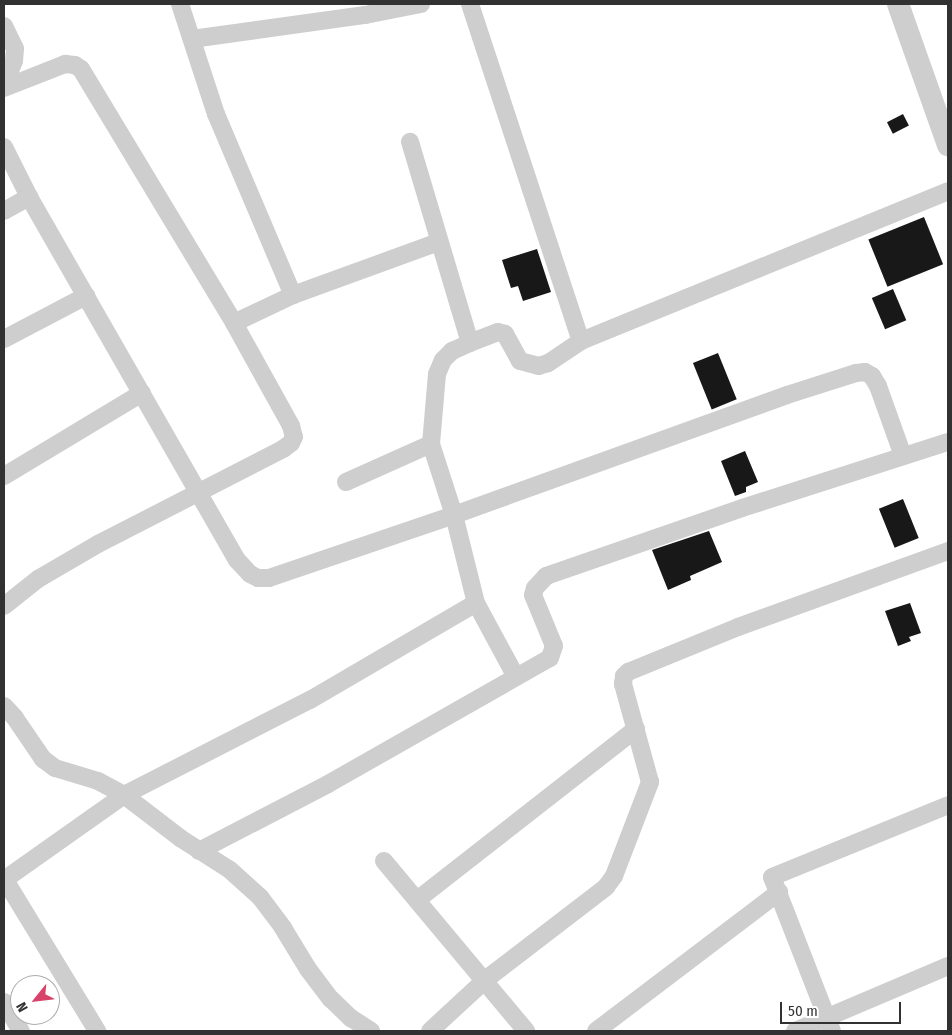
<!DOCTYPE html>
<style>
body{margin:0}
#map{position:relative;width:952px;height:1035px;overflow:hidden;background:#fff;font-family:"Fira Sans Condensed",sans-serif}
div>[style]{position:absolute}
.building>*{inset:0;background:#181818;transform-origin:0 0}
.minor>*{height:18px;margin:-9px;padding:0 9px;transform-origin:9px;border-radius:9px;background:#cecece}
.tertiary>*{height:22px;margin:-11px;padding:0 11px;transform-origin:11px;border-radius:11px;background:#cecece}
span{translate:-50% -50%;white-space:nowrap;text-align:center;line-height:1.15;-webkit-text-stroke:5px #fff;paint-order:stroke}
.frame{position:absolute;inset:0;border:5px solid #313131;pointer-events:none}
.north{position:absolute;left:10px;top:975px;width:50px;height:50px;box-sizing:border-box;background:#fff;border:1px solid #adadad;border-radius:50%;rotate:241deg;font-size:14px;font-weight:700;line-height:20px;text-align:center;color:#313131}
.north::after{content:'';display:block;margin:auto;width:18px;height:22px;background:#d84469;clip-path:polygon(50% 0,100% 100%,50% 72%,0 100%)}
.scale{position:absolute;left:780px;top:1002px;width:121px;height:22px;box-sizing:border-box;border:2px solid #313131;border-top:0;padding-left:6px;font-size:15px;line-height:18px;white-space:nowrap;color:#313131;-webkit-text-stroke:4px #fff;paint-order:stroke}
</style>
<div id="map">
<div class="building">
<div style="left:903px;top:114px;width:13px;height:18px;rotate:63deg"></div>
<div style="left:924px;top:217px;width:51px;height:60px;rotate:68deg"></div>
<div style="clip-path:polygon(537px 249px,551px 292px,523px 301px,518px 286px,511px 288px,502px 260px)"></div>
<div style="left:893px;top:289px;width:34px;height:23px;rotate:67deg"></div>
<div style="left:718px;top:353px;width:50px;height:27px;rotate:68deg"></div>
<div style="clip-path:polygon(745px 451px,758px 482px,746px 487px,746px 492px,735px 496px,721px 461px)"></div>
<div style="left:903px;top:499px;width:42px;height:26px;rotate:68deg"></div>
<div style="clip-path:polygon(709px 531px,722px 562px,690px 576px,691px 580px,668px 590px,652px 550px)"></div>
<div style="clip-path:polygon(910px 603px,921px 633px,909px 637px,911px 641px,898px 646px,885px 611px)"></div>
</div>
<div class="minor">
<div style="left:180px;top:4px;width:116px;rotate:71.9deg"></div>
<div style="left:216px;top:114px;width:197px;rotate:67deg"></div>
<div style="left:470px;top:4px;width:355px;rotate:71.8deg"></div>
<div style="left:581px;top:341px;width:40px;rotate:146deg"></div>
<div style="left:548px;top:363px;width:9px;rotate:162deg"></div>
<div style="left:539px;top:366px;width:20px;rotate:-165deg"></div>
<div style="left:520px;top:361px;width:31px;rotate:-119deg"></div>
<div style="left:505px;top:334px;width:7px;rotate:-164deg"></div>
<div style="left:498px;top:332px;width:30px;rotate:159deg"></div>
<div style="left:4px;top:26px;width:25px;rotate:64deg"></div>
<div style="left:15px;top:49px;width:12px;rotate:95deg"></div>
<div style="left:14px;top:61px;width:27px;rotate:112deg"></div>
<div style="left:192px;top:39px;width:175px;rotate:-7.9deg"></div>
<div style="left:365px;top:15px;width:57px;rotate:-11.1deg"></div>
<div style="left:4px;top:88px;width:66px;rotate:-21.5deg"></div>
<div style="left:65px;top:64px;width:10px;rotate:6deg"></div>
<div style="left:75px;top:65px;width:7px;rotate:34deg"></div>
<div style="left:81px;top:69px;width:297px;rotate:58.9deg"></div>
<div style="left:234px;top:323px;width:118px;rotate:61deg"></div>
<div style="left:291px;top:426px;width:11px;rotate:75deg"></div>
<div style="left:294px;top:437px;width:7px;rotate:117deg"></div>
<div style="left:291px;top:443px;width:10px;rotate:143deg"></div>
<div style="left:283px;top:449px;width:208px;rotate:152.8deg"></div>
<div style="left:98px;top:544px;width:69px;rotate:149.7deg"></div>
<div style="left:38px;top:579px;width:43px;rotate:141.5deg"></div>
<div style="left:4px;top:147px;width:56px;rotate:63.4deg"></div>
<div style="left:29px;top:197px;width:418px;rotate:60.2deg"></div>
<div style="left:237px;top:560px;width:19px;rotate:47deg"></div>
<div style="left:250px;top:574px;width:9px;rotate:27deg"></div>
<div style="left:258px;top:578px;width:11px"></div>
<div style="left:269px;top:578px;width:195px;rotate:-18.8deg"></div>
<div style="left:454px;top:515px;width:354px;rotate:-19.8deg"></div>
<div style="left:787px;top:395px;width:72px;rotate:-17.7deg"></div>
<div style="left:856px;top:373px;width:9px;rotate:-6deg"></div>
<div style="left:865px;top:372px;width:8px;rotate:30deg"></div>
<div style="left:872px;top:376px;width:12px;rotate:59deg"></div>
<div style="left:878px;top:386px;width:74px;rotate:70.3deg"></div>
<div style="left:4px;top:211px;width:29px;rotate:-29deg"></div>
<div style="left:234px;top:323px;width:65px;rotate:-25.4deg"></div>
<div style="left:293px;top:295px;width:155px;rotate:-20deg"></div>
<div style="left:4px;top:339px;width:93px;rotate:-27.7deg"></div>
<div style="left:581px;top:341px;width:396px;rotate:-22.2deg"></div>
<div style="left:431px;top:444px;width:75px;rotate:72.1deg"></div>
<div style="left:454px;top:515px;width:91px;rotate:76deg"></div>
<div style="left:476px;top:603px;width:84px;rotate:61.6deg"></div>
<div style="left:4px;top:476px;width:161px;rotate:-31deg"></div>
<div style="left:346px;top:482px;width:93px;rotate:-24.1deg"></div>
<div style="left:431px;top:444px;width:70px;rotate:-85.1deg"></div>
<div style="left:437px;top:374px;width:15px;rotate:-67deg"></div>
<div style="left:443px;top:360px;width:13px;rotate:-45deg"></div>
<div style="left:452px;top:351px;width:20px;rotate:-24deg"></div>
<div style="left:470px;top:343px;width:210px;rotate:-106.6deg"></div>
<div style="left:4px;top:706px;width:16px;rotate:47deg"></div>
<div style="left:15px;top:718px;width:50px;rotate:55.7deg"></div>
<div style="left:43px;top:759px;width:15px;rotate:37deg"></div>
<div style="left:55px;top:768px;width:45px;rotate:16.8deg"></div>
<div style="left:98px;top:781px;width:30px;rotate:28deg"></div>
<div style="left:124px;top:795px;width:71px;rotate:37.5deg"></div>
<div style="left:180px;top:838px;width:59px;rotate:32.6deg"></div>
<div style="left:230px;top:870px;width:40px;rotate:42deg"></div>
<div style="left:260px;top:897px;width:39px;rotate:53deg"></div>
<div style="left:283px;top:928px;width:48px;rotate:58.6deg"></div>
<div style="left:308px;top:969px;width:38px;rotate:53deg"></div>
<div style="left:331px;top:999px;width:28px;rotate:44deg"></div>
<div style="left:351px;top:1018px;width:24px;rotate:33deg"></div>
<div style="left:199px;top:851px;width:145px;rotate:-27.4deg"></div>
<div style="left:328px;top:784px;width:255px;rotate:-29.6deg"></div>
<div style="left:550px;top:658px;width:13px;rotate:-72deg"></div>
<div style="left:554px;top:646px;width:55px;rotate:-112.4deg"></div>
<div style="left:533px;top:595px;width:7px;rotate:-74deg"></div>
<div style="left:535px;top:588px;width:16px;rotate:-47deg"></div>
<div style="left:546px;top:576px;width:207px;rotate:-19.1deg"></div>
<div style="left:742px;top:508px;width:216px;rotate:-17.8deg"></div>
<div style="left:384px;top:861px;width:222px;rotate:50.1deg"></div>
<div style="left:4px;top:880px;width:147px;rotate:-35.3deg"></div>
<div style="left:124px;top:795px;width:209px;rotate:-27.1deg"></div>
<div style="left:310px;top:700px;width:192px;rotate:-30.3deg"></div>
<div style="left:5px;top:880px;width:177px;rotate:58.6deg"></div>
<div style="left:417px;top:900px;width:278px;rotate:-38deg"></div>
<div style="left:4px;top:1002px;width:34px;rotate:60deg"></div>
<div style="left:430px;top:1031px;width:75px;rotate:-42.8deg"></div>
<div style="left:485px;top:980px;width:153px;rotate:-37.5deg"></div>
<div style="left:606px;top:887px;width:14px;rotate:-54deg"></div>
<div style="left:614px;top:876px;width:101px;rotate:-69deg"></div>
<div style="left:650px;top:782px;width:102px;rotate:-105.4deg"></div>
<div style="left:623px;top:684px;width:8px;rotate:-83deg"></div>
<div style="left:624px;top:676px;width:6px;rotate:-45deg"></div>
<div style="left:628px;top:672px;width:119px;rotate:-22.2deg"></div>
<div style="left:738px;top:627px;width:223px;rotate:-19.9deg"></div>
<div style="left:596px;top:1031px;width:230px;rotate:-37.2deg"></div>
<div style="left:795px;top:1031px;width:166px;rotate:-23deg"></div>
<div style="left:832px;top:1031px;width:165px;rotate:-111.3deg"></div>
<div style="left:772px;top:877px;width:190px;rotate:-22.2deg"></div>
</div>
<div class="tertiary">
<div style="left:898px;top:4px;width:150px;rotate:70.5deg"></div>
</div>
<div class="frame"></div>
<div class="north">N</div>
<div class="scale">50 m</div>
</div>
